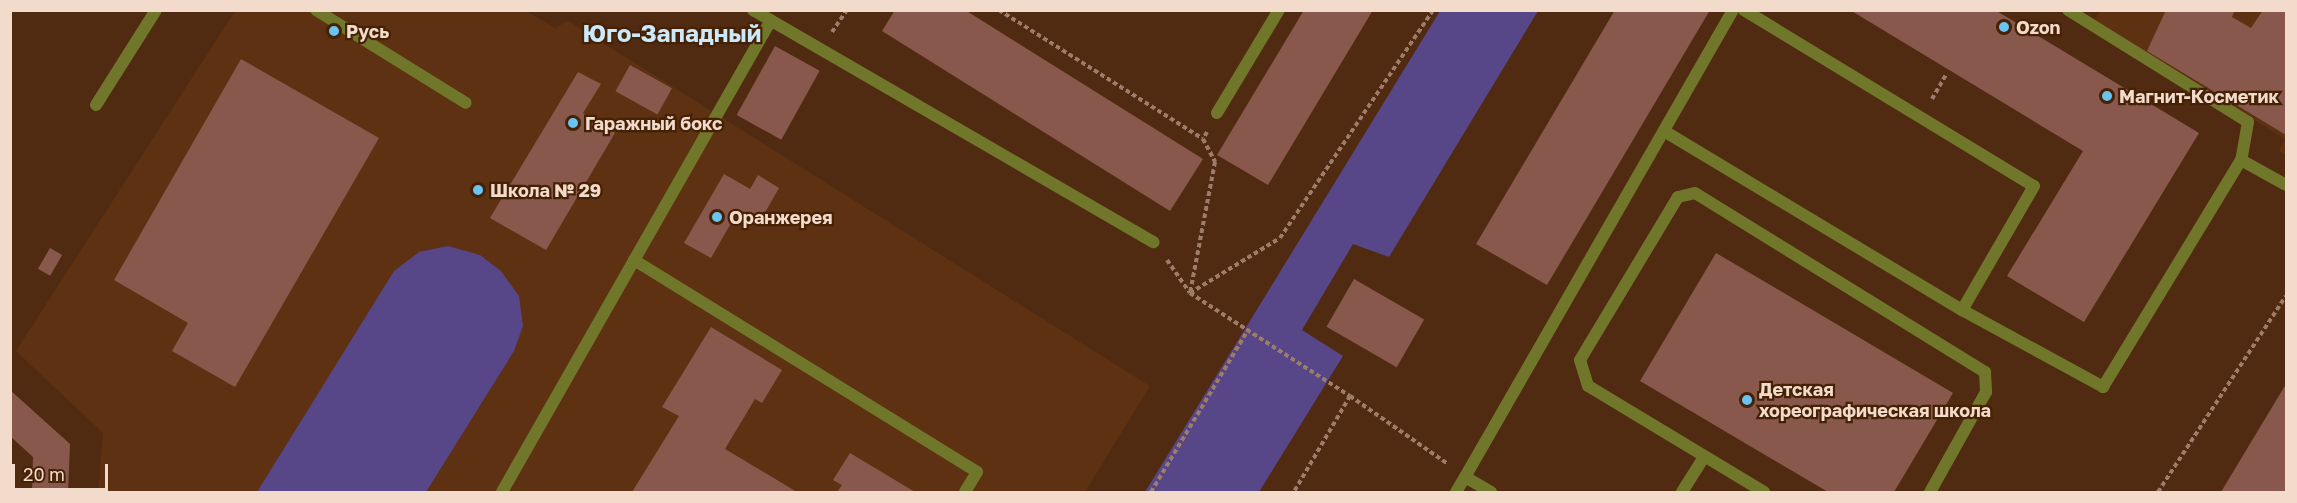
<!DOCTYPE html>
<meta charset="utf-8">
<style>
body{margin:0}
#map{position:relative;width:2297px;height:503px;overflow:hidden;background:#512b11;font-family:"Golos Text",sans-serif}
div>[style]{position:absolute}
.built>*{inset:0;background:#5d3111}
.green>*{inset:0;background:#574688}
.building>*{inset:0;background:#89584d;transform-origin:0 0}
.path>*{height:4px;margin-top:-2px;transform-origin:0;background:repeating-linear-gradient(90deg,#9d7d69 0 4.5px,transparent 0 7.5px)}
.lane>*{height:12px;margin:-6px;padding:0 6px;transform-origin:6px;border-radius:6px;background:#71772a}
.dots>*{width:16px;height:16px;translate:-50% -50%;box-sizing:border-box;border:3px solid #452105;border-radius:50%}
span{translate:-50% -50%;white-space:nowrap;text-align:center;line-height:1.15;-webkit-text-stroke:4.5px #452105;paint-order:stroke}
.poi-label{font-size:18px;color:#f3dbcc;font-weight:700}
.left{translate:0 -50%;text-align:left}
.district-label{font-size:24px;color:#cbe9fb;font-weight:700}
.frame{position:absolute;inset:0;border:12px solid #f3dbcc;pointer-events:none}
.scale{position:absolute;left:12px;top:464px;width:96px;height:27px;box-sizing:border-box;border:3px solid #f3dbcc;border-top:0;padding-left:8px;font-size:18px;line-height:21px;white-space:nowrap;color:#f3dbcc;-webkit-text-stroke:4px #452105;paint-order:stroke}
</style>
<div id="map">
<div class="built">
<div style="clip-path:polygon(524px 10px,555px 28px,568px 21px,1150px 386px,1085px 492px,98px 492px,103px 433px,16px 351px,235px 11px)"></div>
<div style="clip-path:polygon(2100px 11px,2286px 11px,2286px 155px,2279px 151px,2285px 139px,2094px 20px)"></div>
</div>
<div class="green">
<div style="clip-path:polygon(1440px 11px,1538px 11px,1389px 257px,1353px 244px,1302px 330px,1343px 356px,1259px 492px,1145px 492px)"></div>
<div style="clip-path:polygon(448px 246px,480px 255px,501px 271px,519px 296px,523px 326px,514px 351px,426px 492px,257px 492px,394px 271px,419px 252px)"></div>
</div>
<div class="building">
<div style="clip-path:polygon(895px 10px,965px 10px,1203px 159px,1170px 211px,882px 31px)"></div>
<div style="clip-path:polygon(1304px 10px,1373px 10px,1268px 185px,1217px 155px)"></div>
<div style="clip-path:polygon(1615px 10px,1710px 10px,1547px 285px,1476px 244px)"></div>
<div style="clip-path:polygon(1850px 10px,1995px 10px,2199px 133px,2084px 322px,2007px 276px,2083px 151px)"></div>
<div style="clip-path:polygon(2166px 10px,2235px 10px,2232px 17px,2251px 28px,2263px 10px,2286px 10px,2286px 135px,2147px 51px)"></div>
<div style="left:775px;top:46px;width:51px;height:79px;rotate:29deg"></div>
<div style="clip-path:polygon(241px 59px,379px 138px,235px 387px,172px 351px,188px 323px,114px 280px)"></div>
<div style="left:630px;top:65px;width:48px;height:30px;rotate:29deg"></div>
<div style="clip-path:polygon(578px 72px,601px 84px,583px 113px,615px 133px,546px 250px,490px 218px)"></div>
<div style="clip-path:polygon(724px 174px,750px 189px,758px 175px,779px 188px,759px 223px,738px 211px,711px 258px,684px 243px)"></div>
<div style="left:50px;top:248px;width:14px;height:24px;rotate:30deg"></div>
<div style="clip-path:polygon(1716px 253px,1953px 393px,1894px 492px,1828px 492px,1640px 381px)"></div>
<div style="left:1354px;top:279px;width:81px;height:55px;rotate:30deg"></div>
<div style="clip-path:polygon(711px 327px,782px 370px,762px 403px,755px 399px,725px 449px,797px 492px,632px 492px,679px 416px,662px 407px)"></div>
<div style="clip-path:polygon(2286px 384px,2286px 492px,2221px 492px)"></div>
<div style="clip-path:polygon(10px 390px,70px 444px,68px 492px,32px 492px,33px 457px,10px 436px)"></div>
<div style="clip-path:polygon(850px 453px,915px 492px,837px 492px,842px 485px,833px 480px)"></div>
</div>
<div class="path">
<div style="left:999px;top:10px;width:241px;rotate:32.3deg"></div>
<div style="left:832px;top:32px;width:27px;rotate:-56deg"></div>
<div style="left:1932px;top:99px;width:28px;rotate:-60deg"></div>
<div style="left:1207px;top:132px;width:8px;rotate:120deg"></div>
<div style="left:1203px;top:139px;width:26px;rotate:62deg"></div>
<div style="left:1215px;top:162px;width:133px;rotate:100.8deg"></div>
<div style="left:1190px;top:293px;width:190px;rotate:32.8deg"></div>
<div style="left:1350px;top:396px;width:111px;rotate:120.3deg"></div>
<div style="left:1167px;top:260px;width:40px;rotate:55.1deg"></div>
<div style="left:1190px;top:293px;width:105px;rotate:-31.4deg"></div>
<div style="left:1280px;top:238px;width:275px;rotate:-56.1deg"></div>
<div style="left:1350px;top:396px;width:119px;rotate:34.8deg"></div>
<div style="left:1151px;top:492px;width:189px;rotate:-59.1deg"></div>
<div style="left:2158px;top:492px;width:234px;rotate:-56.9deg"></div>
</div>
<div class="lane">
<div style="left:316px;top:10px;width:176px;rotate:31.8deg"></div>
<div style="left:753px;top:10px;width:463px;rotate:30.1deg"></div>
<div style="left:1744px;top:10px;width:339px;rotate:31.3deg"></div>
<div style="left:2034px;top:186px;width:143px;rotate:120.1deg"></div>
<div style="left:2068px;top:10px;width:212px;rotate:31.9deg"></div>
<div style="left:2248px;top:122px;width:39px;rotate:100deg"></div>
<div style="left:96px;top:105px;width:112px;rotate:-57.7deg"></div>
<div style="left:1217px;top:113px;width:120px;rotate:-59deg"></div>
<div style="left:1664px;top:131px;width:348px;rotate:31deg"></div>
<div style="left:1962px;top:310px;width:161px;rotate:28.6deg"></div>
<div style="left:2103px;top:387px;width:266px;rotate:-58.7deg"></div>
<div style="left:2241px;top:160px;width:51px;rotate:29.1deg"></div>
<div style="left:634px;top:260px;width:403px;rotate:31.7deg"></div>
<div style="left:977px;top:472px;width:23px;rotate:121deg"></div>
<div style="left:1465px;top:477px;width:538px;rotate:-60.15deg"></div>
<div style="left:502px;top:492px;width:543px;rotate:-60.32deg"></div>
<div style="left:1456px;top:492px;width:17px;rotate:-59deg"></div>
<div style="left:1465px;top:477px;width:30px;rotate:30deg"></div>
<div style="left:1682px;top:492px;width:41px;rotate:-57.8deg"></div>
<div style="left:1764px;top:492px;width:205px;rotate:-148.9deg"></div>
<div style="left:1588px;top:386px;width:27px;rotate:-107deg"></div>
<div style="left:1580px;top:360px;width:190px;rotate:-59deg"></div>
<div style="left:1678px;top:197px;width:17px;rotate:-13deg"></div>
<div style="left:1695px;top:193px;width:341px;rotate:31.7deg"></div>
<div style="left:1985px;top:372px;width:20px;rotate:87deg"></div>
<div style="left:1986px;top:392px;width:115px;rotate:119.2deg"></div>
</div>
<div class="dots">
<div style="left:2004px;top:27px;background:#6ac3f1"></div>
<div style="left:334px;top:31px;background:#6ac3f1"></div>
<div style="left:2107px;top:96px;background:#6ac3f1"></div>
<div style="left:573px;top:123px;background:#6ac3f1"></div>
<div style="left:478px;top:190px;background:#6ac3f1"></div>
<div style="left:717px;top:217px;background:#6ac3f1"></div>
<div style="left:1747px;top:400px;background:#6ac3f1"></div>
</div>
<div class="poi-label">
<span class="left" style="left:2016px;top:27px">Ozon</span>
<span class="left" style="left:346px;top:31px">Русь</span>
<span class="left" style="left:2119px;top:96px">Магнит-Косметик</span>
<span class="left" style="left:585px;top:123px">Гаражный бокс</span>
<span class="left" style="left:490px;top:190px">Школа № 29</span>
<span class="left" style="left:729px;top:217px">Оранжерея</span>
<span class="left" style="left:1759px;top:400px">Детская<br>хореографическая школа</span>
</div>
<div class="district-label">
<span style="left:672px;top:33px">Юго-Западный</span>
</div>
<div class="frame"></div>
<div class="scale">20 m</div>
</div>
